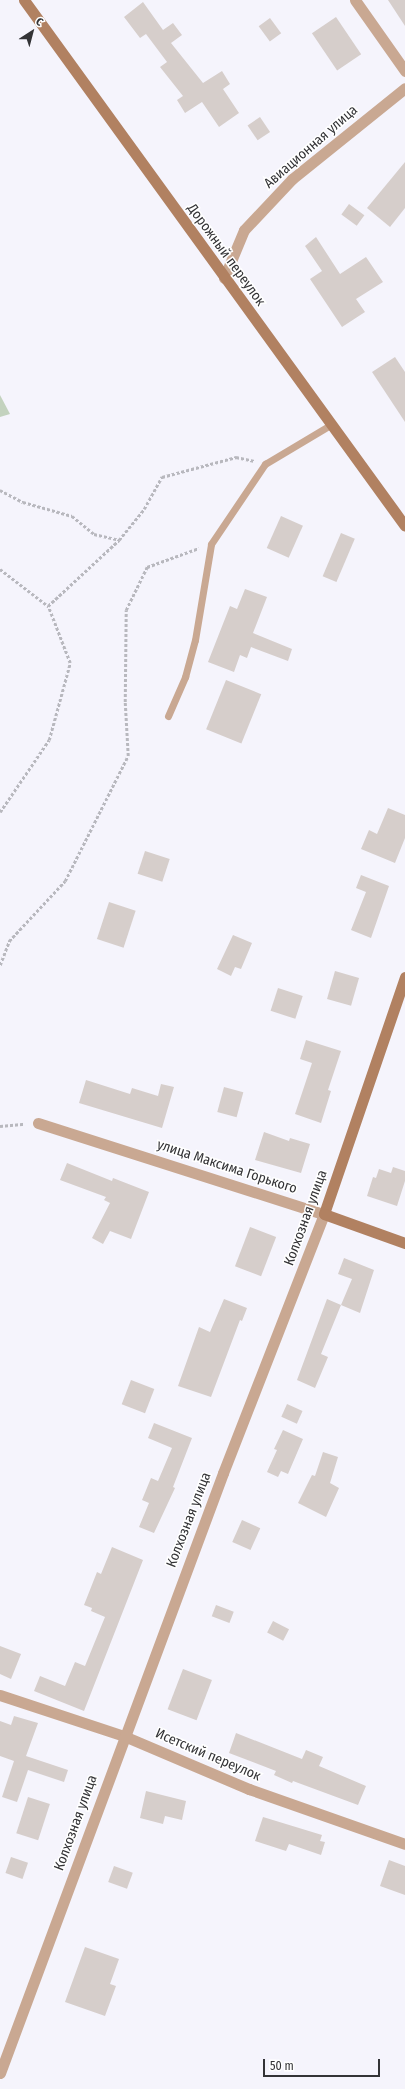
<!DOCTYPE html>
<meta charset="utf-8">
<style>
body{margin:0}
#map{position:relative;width:405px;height:2089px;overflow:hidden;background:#f5f4fc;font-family:"Fira Sans Condensed",sans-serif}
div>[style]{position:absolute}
.green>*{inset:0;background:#c3d2be}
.building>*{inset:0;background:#d6cecb;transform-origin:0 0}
.path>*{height:2.5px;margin-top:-1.25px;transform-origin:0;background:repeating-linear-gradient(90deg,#b8b8be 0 3px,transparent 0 5px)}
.service>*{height:7px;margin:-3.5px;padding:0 3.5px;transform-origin:3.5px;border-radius:3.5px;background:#c9a892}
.minor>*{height:11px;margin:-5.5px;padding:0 5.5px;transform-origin:5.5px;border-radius:5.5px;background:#c9a892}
.tertiary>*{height:11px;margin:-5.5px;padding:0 5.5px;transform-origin:5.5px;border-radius:5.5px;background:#c9a892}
.secondary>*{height:11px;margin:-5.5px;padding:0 5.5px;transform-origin:5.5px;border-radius:5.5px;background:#b18161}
span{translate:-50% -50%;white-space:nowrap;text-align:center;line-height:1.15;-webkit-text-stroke:3px #fff;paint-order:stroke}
.street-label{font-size:14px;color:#333336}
.north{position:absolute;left:12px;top:12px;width:40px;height:40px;-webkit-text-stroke:3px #fff;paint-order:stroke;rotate:36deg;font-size:11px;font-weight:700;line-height:16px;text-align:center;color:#333336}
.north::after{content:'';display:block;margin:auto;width:14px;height:18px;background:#333336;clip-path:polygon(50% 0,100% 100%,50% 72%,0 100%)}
.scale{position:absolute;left:263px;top:2059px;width:117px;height:18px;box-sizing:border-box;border:2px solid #333336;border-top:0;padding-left:5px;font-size:12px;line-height:14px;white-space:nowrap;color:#333336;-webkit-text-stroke:3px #fff;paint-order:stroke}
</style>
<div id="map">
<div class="green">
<div style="clip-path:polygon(0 395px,10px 414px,0 417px)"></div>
</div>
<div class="building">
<div style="clip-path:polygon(388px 0,405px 0,405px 26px)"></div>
<div style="clip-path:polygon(143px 2px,163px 30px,173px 23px,182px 35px,171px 43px,203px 83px,222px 71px,230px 84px,223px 89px,239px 113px,219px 127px,202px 102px,185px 113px,177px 100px,183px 96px,160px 67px,167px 62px,146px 34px,140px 38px,124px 17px)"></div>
<div style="left:336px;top:17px;width:45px;height:29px;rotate:56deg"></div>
<div style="left:270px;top:18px;width:19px;height:14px;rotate:54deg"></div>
<div style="left:260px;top:117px;width:18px;height:15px;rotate:56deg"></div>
<div style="clip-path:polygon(405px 162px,405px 208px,390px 227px,367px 208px)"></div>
<div style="left:349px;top:204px;width:19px;height:13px;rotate:36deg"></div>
<div style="clip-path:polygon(316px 237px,340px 274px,366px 257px,383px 282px,356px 299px,365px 312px,342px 327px,310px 279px,322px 271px,305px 246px)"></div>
<div style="clip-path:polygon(395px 357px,405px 372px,405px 422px,372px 372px)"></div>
<div style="left:281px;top:516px;width:24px;height:35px;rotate:24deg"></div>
<div style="left:341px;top:533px;width:15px;height:47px;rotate:23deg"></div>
<div style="clip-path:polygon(245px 589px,267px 597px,253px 633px,292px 649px,288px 661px,251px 647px,247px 658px,240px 655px,234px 672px,208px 662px,230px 606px,237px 609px)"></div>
<div style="left:226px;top:680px;width:38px;height:53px;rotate:22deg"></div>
<div style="clip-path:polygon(388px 808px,405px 815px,405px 838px,395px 863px,361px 849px,369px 830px,377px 834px)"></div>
<div style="left:145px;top:851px;width:26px;height:24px;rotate:18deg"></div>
<div style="clip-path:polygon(361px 875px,389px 886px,371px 938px,351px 930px,366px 892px,356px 888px)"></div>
<div style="left:109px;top:902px;width:28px;height:39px;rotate:18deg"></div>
<div style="clip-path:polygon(233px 935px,252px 943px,241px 969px,235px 967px,231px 976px,217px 969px)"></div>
<div style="left:335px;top:971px;width:25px;height:29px;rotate:16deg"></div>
<div style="left:278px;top:988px;width:26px;height:24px;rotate:18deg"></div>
<div style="clip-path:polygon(306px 1040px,341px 1051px,328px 1090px,331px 1091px,321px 1123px,295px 1114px,312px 1063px,300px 1059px)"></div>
<div style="clip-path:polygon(86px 1080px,130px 1094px,132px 1088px,158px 1096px,161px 1084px,174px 1087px,162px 1128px,79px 1103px)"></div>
<div style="left:224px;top:1087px;width:20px;height:26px;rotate:15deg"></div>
<div style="clip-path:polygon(264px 1132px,289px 1141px,290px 1138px,310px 1144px,301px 1173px,255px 1160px)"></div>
<div style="clip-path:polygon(67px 1163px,112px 1181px,113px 1178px,149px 1192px,131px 1239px,110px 1231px,103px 1244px,92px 1238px,110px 1203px,104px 1200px,106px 1197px,60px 1180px)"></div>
<div style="clip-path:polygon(393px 1167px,405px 1171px,405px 1181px,397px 1206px,367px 1196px,373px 1177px,376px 1178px,379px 1169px,391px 1173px)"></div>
<div style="left:250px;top:1227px;width:28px;height:42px;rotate:21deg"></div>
<div style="clip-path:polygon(344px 1258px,374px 1270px,360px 1313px,341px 1305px,352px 1279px,338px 1274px)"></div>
<div style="clip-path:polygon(224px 1299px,247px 1308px,242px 1321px,240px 1320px,211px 1397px,178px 1386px,199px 1327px,210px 1332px)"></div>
<div style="clip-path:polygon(327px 1299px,341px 1305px,321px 1354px,328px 1357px,315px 1388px,297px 1380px)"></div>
<div style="left:131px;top:1380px;width:25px;height:26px;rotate:21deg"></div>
<div style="left:287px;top:1404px;width:17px;height:14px;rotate:24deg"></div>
<div style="clip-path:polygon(154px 1423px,192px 1438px,173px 1487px,175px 1488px,154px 1533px,139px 1527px,149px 1503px,142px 1500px,151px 1478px,158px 1481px,172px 1448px,148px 1438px)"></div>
<div style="clip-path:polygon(283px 1430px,303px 1439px,288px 1474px,281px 1471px,278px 1477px,267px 1472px,277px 1450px,274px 1449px)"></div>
<div style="clip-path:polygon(323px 1452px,338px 1457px,330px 1483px,339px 1488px,326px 1517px,298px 1503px,312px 1475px,315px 1476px)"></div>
<div style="left:242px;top:1520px;width:20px;height:24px;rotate:24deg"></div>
<div style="clip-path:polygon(112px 1547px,143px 1560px,84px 1711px,34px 1691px,40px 1676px,65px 1686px,75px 1662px,85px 1666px,105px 1617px,91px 1611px,92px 1608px,84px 1605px,97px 1572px,101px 1574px)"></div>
<div style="left:216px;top:1605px;width:19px;height:12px;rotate:21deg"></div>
<div style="left:273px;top:1621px;width:18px;height:13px;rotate:27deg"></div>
<div style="clip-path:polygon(0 1646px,21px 1654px,11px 1679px,0 1674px)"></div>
<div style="left:183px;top:1669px;width:31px;height:43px;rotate:21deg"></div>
<div style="clip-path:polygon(14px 1716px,38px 1723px,26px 1756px,68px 1770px,64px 1782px,28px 1770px,17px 1802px,2px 1797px,14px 1761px,0 1756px,0 1721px,11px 1725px)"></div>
<div style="clip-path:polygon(236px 1733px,302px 1759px,306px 1750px,323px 1757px,319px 1766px,366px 1786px,358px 1805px,293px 1781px,292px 1783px,274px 1775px,276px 1771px,229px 1753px)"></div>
<div style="clip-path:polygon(146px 1791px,186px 1801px,182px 1820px,165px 1816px,163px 1824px,140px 1818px)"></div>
<div style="left:28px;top:1797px;width:23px;height:38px;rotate:18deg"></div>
<div style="clip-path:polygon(263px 1817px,322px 1835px,320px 1841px,325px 1842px,321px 1855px,289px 1844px,286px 1851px,255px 1841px)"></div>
<div style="left:11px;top:1857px;width:18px;height:17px;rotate:19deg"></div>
<div style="clip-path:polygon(389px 1860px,405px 1866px,405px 1895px,380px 1886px)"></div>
<div style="left:114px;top:1866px;width:20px;height:17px;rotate:20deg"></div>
<div style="clip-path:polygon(85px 1947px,119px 1959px,110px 1984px,116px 1986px,105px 2016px,65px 2002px)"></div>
</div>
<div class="path">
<div style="left:0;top:490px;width:26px;rotate:28deg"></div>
<div style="left:23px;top:502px;width:51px;rotate:15.9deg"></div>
<div style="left:72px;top:516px;width:28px;rotate:39deg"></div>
<div style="left:94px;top:534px;width:26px;rotate:13deg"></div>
<div style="left:119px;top:540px;width:40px;rotate:-51deg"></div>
<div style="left:144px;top:509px;width:37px;rotate:-61deg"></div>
<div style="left:162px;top:477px;width:77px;rotate:-15.1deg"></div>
<div style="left:236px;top:457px;width:19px;rotate:12deg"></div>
<div style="left:0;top:569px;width:61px;rotate:37.6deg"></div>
<div style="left:0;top:812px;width:87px;rotate:-55.8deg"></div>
<div style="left:49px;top:740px;width:80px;rotate:-74.7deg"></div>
<div style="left:70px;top:663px;width:61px;rotate:-111.1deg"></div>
<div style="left:48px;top:606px;width:97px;rotate:-42.9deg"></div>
<div style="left:0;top:965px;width:26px;rotate:-69deg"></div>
<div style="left:9px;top:941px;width:82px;rotate:-47deg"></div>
<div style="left:65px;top:881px;width:140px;rotate:-63.3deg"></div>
<div style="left:128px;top:756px;width:54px;rotate:-93.2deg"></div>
<div style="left:125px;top:702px;width:92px;rotate:-89.4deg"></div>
<div style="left:126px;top:610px;width:48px;rotate:-64deg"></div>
<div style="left:147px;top:567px;width:55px;rotate:-20.1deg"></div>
<div style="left:0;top:1126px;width:25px;rotate:-5deg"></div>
</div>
<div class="service">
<div style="left:168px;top:716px;width:43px;rotate:-66.4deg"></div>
<div style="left:185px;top:677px;width:38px;rotate:-75deg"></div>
<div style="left:195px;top:640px;width:97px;rotate:-80.5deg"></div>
<div style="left:211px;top:544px;width:97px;rotate:-56deg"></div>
<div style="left:265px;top:464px;width:78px;rotate:-30.8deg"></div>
</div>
<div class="minor">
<div style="left:355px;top:0;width:87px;rotate:54.8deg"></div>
<div style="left:224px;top:278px;width:52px;rotate:-67.4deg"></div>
<div style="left:244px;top:230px;width:70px;rotate:-46.7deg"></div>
<div style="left:292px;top:179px;width:145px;rotate:-38.8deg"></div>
<div style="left:38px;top:1123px;width:300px;rotate:17.7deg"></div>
<div style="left:0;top:1695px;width:131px;rotate:18.3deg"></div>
<div style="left:124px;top:1736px;width:136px;rotate:23deg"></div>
<div style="left:249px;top:1789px;width:165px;rotate:19.4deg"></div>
</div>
<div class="tertiary">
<div style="left:0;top:2073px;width:640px;rotate:-69.61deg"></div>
<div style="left:223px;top:1473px;width:278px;rotate:-68.7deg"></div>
</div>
<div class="secondary">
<div style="left:24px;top:0;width:649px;rotate:54.08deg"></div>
<div style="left:405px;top:977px;width:250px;rotate:108.9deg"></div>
<div style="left:324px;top:1214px;width:86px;rotate:19.7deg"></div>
</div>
<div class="street-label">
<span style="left:311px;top:147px;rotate:-41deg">Авиационная улица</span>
<span style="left:226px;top:255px;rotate:54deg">Дорожный переулок</span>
<span style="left:227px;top:1167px;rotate:18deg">улица Максима Горького</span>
<span style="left:306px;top:1218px;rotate:-70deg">Колхозная улица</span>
<span style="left:189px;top:1520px;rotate:-69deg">Колхозная улица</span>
<span style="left:208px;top:1755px;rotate:23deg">Исетский переулок</span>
<span style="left:76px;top:1823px;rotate:-70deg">Колхозная улица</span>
</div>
<div class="north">С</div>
<div class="scale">50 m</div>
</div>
